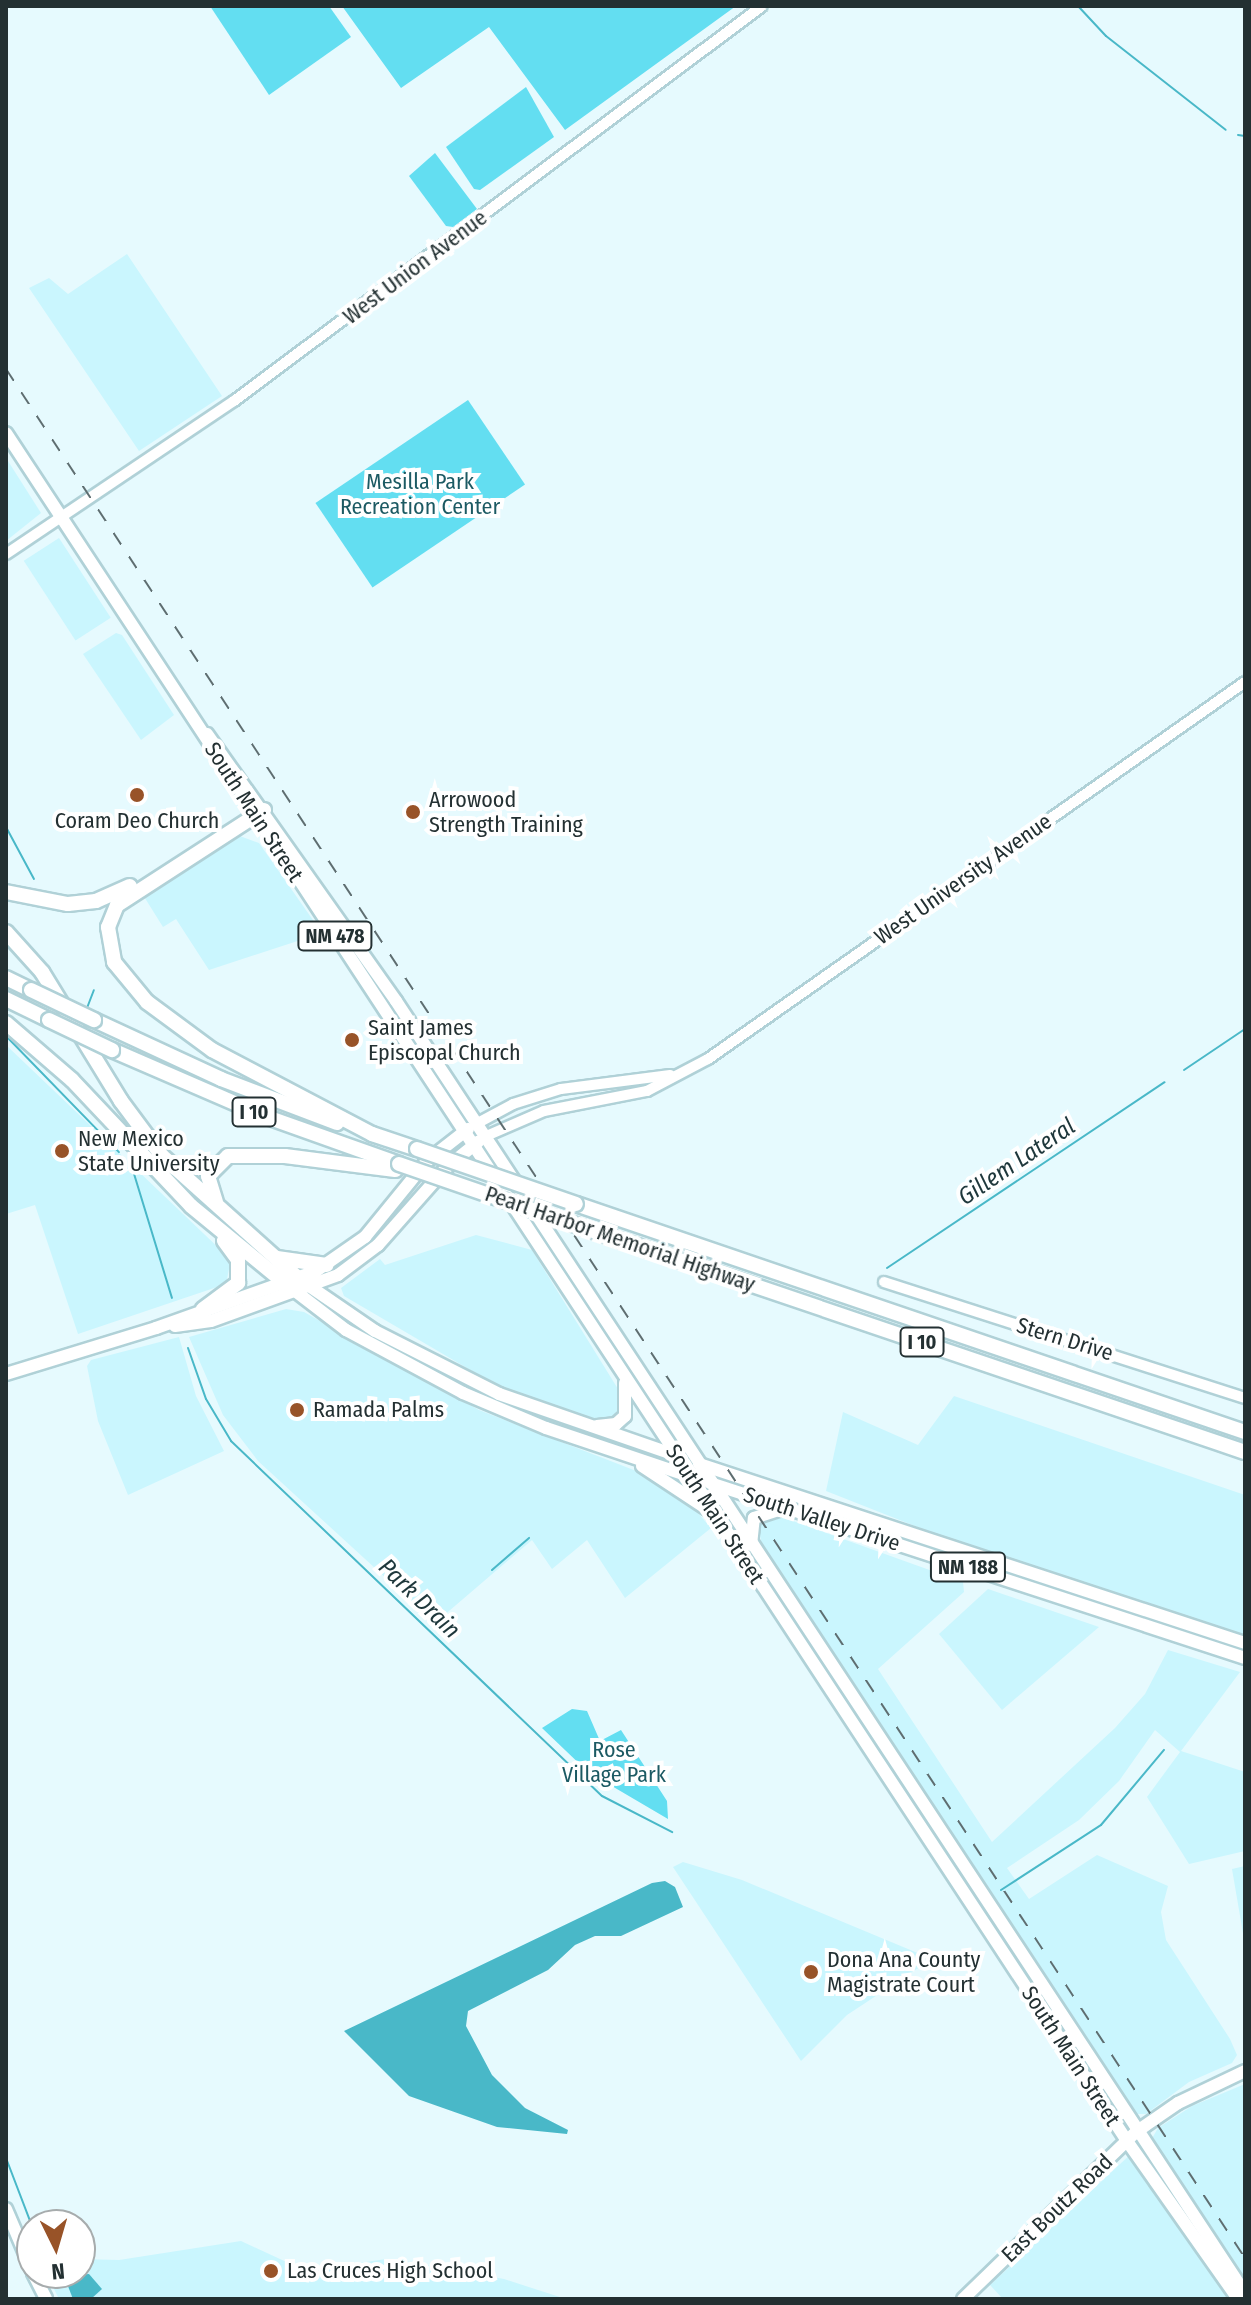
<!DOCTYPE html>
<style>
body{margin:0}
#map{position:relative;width:1251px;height:2305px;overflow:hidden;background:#e6fafe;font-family:"Fira Sans Condensed",sans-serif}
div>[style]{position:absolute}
.built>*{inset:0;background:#caf6fe;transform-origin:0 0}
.green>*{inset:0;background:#63def1;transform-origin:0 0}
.water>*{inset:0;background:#49b8c8}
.stream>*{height:2px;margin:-1px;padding:0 1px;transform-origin:1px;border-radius:1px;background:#49b8c8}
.roads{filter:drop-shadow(2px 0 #b0d1d7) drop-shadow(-2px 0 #b0d1d7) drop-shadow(0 2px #b0d1d7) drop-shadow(0 -2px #b0d1d7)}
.minor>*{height:10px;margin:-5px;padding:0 5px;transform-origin:5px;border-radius:5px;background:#fff}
.major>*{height:12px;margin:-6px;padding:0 6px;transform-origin:6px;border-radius:6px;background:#fff}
.highway>*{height:14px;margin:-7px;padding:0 7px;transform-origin:7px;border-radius:7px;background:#fff}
.rail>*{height:2px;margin-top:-1px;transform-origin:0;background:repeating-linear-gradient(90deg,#5e6d70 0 14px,transparent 0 28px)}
.bridges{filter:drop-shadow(2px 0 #b0d1d7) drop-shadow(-2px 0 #b0d1d7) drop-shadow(0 2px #b0d1d7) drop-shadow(0 -2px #b0d1d7)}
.highway-bridge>*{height:14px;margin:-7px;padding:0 7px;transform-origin:7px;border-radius:7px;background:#fff}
.dots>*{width:22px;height:22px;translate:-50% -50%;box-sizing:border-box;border:4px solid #fff;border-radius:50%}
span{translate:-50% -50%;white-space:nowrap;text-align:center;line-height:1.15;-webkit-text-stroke:8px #fff;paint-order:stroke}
.shield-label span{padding:2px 6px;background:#fff;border:2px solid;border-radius:6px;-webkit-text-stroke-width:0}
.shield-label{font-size:20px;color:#233032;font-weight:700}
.street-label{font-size:22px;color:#233032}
.park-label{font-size:22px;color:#1c5a63}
.poi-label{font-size:22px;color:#233032}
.left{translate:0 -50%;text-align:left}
.water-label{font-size:24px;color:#1e373b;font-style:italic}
.frame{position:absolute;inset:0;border:8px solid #233032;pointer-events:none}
.north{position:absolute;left:16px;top:2209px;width:80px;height:80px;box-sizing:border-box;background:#fff;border:2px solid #a7acad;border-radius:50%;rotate:175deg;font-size:22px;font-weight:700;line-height:32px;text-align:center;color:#233032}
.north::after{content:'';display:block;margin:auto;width:28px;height:36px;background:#985328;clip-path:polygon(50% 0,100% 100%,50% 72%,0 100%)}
</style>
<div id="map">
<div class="built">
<div style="clip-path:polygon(127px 254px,222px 396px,139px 451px,29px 288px,49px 278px,68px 294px)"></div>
<div style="clip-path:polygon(8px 461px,41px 513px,6px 541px,6px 463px)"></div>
<div style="left:59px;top:538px;width:95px;height:42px;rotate:57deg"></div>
<div style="clip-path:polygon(116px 633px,122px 635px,174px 715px,141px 740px,83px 654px)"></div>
<div style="clip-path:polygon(237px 835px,259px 843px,322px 933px,209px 970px,176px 919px,163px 927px,143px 895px)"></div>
<div style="clip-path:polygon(6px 1045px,225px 1254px,230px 1264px,226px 1284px,78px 1334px,35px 1205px,6px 1214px)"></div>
<div style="clip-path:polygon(476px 1235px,532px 1250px,623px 1397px,617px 1417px,608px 1423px,518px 1398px,344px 1296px,341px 1288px,380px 1259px,385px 1265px)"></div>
<div style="clip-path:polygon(286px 1309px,304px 1312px,479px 1410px,644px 1474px,690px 1504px,711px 1528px,625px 1598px,587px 1540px,552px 1569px,532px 1540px,435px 1623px,258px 1461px,223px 1415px,189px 1337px)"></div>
<div style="clip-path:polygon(179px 1337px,196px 1396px,224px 1451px,128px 1495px,98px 1421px,87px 1366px,91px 1360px)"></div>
<div style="clip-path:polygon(954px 1396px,1245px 1495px,1245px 1635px,996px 1558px,826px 1491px,843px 1412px,918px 1445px)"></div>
<div style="clip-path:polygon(779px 1516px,963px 1582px,964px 1592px,878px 1669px,992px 1842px,1115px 1728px,1145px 1694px,1168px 1650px,1240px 1672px,1181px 1751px,1245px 1772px,1245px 1851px,1189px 1864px,1147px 1797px,1180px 1752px,1155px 1730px,1119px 1781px,1079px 1820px,1007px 1868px,1029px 1899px,1097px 1855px,1168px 1886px,1161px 1912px,1166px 1940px,1230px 2039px,1237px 2055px,1232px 2063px,1189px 2082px,1146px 2114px,1133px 2114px,763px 1550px,757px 1522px)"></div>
<div style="clip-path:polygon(988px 1589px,1099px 1627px,1002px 1710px,939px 1634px)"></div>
<div style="clip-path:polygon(683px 1862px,742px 1880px,920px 1954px,926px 1963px,847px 2015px,801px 2061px,673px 1867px)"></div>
<div style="clip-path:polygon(1245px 1866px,1245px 1945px,1232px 1869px)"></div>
<div style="clip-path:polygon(1245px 2084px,1245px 2283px,1151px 2140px,1158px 2128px,1192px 2106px)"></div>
<div style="clip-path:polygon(1133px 2152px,1230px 2299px,1003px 2299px,990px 2285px)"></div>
<div style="clip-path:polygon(241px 2241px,293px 2265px,319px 2269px,386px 2259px,411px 2262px,504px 2279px,566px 2299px,59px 2299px,46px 2273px,80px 2273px,80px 2259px,119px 2260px)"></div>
</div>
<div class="green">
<div style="clip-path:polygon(210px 6px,329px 6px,351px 37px,269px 95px)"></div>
<div style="clip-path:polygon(342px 6px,736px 6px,565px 130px,489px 27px,401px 88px)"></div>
<div style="clip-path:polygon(526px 87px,554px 137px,480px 190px,474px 189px,446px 147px)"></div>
<div style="clip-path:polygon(435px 153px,477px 209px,453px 227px,446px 226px,409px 176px)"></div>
<div style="left:468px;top:400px;width:102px;height:184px;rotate:56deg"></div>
<div style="clip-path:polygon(572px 1709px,587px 1711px,600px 1741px,621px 1730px,667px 1801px,668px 1819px,588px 1772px,542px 1728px)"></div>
</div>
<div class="water">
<div style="clip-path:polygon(665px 1881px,675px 1887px,683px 1907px,621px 1936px,595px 1936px,575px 1945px,548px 1970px,468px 2011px,466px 2026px,492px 2075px,525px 2108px,568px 2130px,567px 2134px,497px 2127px,409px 2096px,344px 2031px,652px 1883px)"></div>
<div style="clip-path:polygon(89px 2274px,102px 2289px,91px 2299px,73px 2299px,64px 2276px)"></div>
</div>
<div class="stream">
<div style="left:1078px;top:6px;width:41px;rotate:47deg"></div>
<div style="left:1106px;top:36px;width:152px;rotate:38.1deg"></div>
<div style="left:1238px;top:135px;width:7px;rotate:8deg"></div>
<div style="left:6px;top:827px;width:59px;rotate:61.7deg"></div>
<div style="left:87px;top:1008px;width:19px;rotate:-69deg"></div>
<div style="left:6px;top:1036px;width:162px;rotate:45.8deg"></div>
<div style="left:1184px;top:1070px;width:73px;rotate:-33.9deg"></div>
<div style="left:131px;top:1164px;width:140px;rotate:73deg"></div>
<div style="left:887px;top:1268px;width:334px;rotate:-33.8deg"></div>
<div style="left:188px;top:1348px;width:54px;rotate:70.6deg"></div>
<div style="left:206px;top:1399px;width:49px;rotate:59.2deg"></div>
<div style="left:231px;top:1441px;width:513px;rotate:43.74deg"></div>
<div style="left:602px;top:1796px;width:79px;rotate:27.2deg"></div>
<div style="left:492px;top:1570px;width:49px;rotate:-40.9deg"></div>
<div style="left:1001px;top:1890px;width:119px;rotate:-33deg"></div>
<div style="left:1101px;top:1825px;width:98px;rotate:-50deg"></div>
<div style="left:6px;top:2158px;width:73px;rotate:69.1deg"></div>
</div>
<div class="roads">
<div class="minor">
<div style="left:6px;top:554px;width:275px;rotate:-33.9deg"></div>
<div style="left:234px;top:401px;width:659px;rotate:-36.8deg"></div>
<div style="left:476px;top:1124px;width:42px;rotate:-28.4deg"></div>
<div style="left:513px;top:1104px;width:50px;rotate:-17.4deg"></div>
<div style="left:561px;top:1089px;width:110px;rotate:-7.3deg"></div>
<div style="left:484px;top:1137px;width:65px;rotate:-23.4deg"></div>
<div style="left:544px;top:1111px;width:105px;rotate:-11deg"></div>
<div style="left:647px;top:1091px;width:69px;rotate:-27.7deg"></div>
<div style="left:708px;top:1059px;width:656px;rotate:-35.07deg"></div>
<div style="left:884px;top:1282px;width:379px;rotate:17.8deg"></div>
</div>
<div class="major">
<div style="left:6px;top:433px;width:2043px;rotate:56.72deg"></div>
<div style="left:1127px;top:2141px;width:193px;rotate:54.9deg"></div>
<div style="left:207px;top:734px;width:327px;rotate:54.7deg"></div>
<div style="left:396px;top:1001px;width:1546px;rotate:56.69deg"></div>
<div style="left:299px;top:1279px;width:92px;rotate:34.4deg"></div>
<div style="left:375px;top:1331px;width:139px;rotate:26.9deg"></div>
<div style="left:499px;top:1394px;width:189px;rotate:19.1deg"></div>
<div style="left:286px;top:1284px;width:76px;rotate:37.5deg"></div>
<div style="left:346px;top:1330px;width:133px;rotate:28.3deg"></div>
<div style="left:463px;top:1393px;width:90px;rotate:22.9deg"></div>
<div style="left:546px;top:1428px;width:154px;rotate:18.6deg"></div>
<div style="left:175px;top:1326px;width:36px;rotate:-8deg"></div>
<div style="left:211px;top:1321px;width:135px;rotate:-19.9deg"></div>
<div style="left:338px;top:1275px;width:50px;rotate:-36.9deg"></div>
<div style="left:378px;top:1245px;width:104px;rotate:-48.5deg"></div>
<div style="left:447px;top:1167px;width:40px;rotate:-39deg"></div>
<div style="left:6px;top:1374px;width:157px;rotate:-17deg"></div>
<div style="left:156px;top:1328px;width:170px;rotate:-19.6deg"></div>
<div style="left:316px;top:1271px;width:60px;rotate:-34.8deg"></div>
<div style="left:365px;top:1237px;width:98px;rotate:-50.8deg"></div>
<div style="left:427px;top:1161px;width:52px;rotate:-38deg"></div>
<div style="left:597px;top:1426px;width:19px;rotate:-6deg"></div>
<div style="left:616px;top:1424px;width:12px;rotate:-42deg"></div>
<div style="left:625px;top:1416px;width:33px;rotate:-90deg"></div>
<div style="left:699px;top:1464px;width:575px;rotate:18.15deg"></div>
<div style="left:642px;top:1466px;width:78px;rotate:33.5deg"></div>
<div style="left:710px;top:1483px;width:563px;rotate:18.11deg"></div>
<div style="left:751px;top:1545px;width:27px;rotate:-84deg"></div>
<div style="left:754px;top:1518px;width:28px;rotate:-18deg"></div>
<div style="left:6px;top:2209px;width:66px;rotate:66.9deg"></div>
<div style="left:33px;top:2273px;width:29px;rotate:63deg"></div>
<div style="left:963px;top:2299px;width:240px;rotate:-44deg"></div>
<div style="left:1136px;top:2132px;width:51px;rotate:-34.6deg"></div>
<div style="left:1178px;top:2103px;width:74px;rotate:-25.5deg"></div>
</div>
<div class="highway">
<div style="left:264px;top:810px;width:175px;rotate:147.1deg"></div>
<div style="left:117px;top:905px;width:24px;rotate:112deg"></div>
<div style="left:108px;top:927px;width:36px;rotate:80deg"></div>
<div style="left:114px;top:962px;width:52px;rotate:50.5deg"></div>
<div style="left:147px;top:1002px;width:81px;rotate:36.4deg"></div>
<div style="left:212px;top:1050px;width:181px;rotate:27.7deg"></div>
<div style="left:372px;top:1134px;width:47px;rotate:18.4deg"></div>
<div style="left:6px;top:892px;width:63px;rotate:11deg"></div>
<div style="left:68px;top:904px;width:28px;rotate:-6deg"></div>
<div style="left:96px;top:901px;width:37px;rotate:-24deg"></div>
<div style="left:6px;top:932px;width:54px;rotate:48deg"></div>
<div style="left:42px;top:972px;width:151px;rotate:58.5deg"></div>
<div style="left:121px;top:1101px;width:69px;rotate:53.3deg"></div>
<div style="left:162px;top:1156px;width:184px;rotate:41.9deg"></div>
<div style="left:6px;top:978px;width:28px;rotate:26deg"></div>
<div style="left:6px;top:999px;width:48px;rotate:26deg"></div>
<div style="left:94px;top:1020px;width:140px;rotate:24.9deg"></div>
<div style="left:221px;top:1079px;width:124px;rotate:20.8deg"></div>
<div style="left:6px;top:1023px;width:87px;rotate:40.8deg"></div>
<div style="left:72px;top:1080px;width:173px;rotate:46.6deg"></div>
<div style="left:191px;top:1206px;width:123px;rotate:39.4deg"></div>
<div style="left:112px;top:1050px;width:169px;rotate:23.4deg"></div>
<div style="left:267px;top:1117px;width:140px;rotate:19.6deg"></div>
<div style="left:216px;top:1202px;width:27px;rotate:-107deg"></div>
<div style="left:208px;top:1176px;width:28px;rotate:-45deg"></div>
<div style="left:228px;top:1156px;width:57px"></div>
<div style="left:285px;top:1156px;width:111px;rotate:7.3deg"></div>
<div style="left:576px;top:1204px;width:707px;rotate:18.82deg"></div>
<div style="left:599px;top:1233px;width:682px;rotate:18.73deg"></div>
<div style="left:277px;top:1258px;width:50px;rotate:8deg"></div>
<div style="left:203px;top:1309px;width:44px;rotate:-36.6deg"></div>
<div style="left:238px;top:1283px;width:23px;rotate:-90deg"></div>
<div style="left:238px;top:1260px;width:24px;rotate:-126deg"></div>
</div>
</div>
<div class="rail">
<div style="left:6px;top:369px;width:2259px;rotate:56.74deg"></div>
</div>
<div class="bridges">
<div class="highway-bridge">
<div style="left:31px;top:990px;width:70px;rotate:25.5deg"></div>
<div style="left:49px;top:1020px;width:70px;rotate:25.5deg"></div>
<div style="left:417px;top:1149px;width:168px;rotate:19.1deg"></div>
<div style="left:399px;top:1164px;width:212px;rotate:19deg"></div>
</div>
</div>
<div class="dots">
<div style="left:137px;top:795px;background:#985328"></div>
<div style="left:413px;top:812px;background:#985328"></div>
<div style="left:352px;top:1040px;background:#985328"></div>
<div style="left:62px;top:1151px;background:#985328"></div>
<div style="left:297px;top:1410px;background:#985328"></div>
<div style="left:811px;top:1972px;background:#985328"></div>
<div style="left:271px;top:2271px;background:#985328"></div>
</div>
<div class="shield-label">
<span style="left:335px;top:936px">NM 478</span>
<span style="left:254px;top:1112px">I 10</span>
<span style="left:922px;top:1342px">I 10</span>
<span style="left:968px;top:1567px">NM 188</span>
</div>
<div class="street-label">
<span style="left:415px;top:267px;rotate:-37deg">West Union Avenue</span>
<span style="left:254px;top:812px;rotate:57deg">South Main Street</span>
<span style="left:963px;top:879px;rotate:-35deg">West University Avenue</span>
<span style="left:620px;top:1239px;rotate:19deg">Pearl Harbor Memorial Highway</span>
<span style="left:1065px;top:1339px;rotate:17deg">Stern Drive</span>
<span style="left:715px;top:1514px;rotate:57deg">South Main Street</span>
<span style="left:822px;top:1519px;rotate:18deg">South Valley Drive</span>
<span style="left:1071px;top:2056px;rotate:57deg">South Main Street</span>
<span style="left:1057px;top:2208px;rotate:-44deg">East Boutz Road</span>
</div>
<div class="park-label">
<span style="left:420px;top:494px">Mesilla Park<br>Recreation Center</span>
<span style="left:614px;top:1762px">Rose<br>Village Park</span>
</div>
<div class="poi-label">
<span class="left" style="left:429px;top:812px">Arrowood<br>Strength Training</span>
<span style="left:137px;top:821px">Coram Deo Church</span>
<span class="left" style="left:368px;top:1040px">Saint James<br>Episcopal Church</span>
<span class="left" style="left:78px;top:1151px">New Mexico<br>State University</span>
<span class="left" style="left:313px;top:1410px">Ramada Palms</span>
<span class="left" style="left:827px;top:1972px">Dona Ana County<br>Magistrate Court</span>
<span class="left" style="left:287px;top:2271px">Las Cruces High School</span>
</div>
<div class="water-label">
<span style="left:1017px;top:1162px;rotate:-34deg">Gillem Lateral</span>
<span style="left:419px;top:1599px;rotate:44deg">Park Drain</span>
</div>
<div class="frame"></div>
<div class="north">N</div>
</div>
